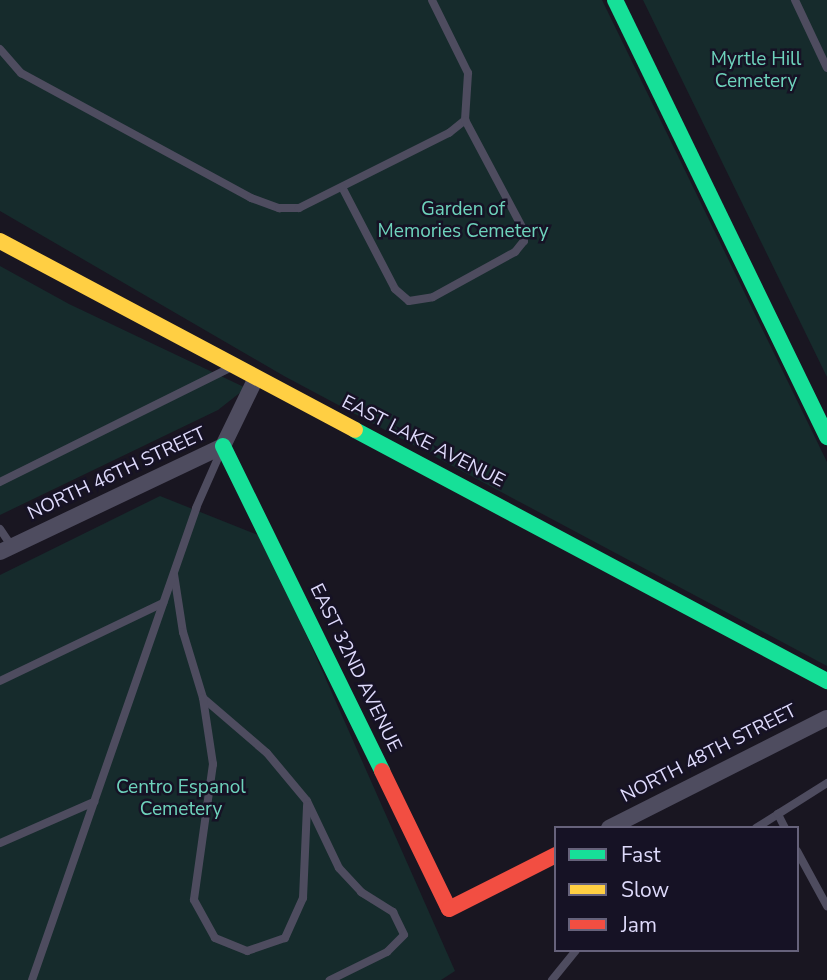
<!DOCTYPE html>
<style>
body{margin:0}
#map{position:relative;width:827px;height:980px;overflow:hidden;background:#191621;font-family:"Nunito Sans",sans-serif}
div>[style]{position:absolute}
.green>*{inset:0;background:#162b2c}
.lane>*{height:8px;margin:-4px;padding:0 4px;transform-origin:4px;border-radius:4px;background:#4e4c5f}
.street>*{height:16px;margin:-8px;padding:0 8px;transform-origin:8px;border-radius:8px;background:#4e4c5f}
.fast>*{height:16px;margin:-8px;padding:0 8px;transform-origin:8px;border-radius:8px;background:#16e098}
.slow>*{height:16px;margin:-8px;padding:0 8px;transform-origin:8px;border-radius:8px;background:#ffcf43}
.jam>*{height:16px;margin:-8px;padding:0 8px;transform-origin:8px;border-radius:8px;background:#f24e42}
span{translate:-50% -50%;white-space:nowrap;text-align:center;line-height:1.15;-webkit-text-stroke:5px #161225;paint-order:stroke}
.park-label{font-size:19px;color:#6ed3bc}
.street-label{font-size:19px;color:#dedafb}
.legend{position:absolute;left:554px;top:826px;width:245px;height:126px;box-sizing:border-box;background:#161225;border:2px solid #66627b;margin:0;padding:9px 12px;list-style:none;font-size:21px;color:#dedafb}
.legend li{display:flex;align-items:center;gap:14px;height:35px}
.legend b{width:35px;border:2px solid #66627b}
</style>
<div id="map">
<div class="green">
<div style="clip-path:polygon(0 0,602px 0,827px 462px,827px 666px,284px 376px,0 211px)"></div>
<div style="clip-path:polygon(643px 0,827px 0,827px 377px)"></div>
<div style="clip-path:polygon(0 266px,69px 304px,246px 388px,218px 410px,0 515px)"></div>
<div style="clip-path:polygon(160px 496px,263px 537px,455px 971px,441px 980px,0 980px,0 575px)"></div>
</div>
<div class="lane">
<div style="left:795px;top:0;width:75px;rotate:64.8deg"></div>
<div style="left:0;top:49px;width:32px;rotate:49deg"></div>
<div style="left:21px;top:73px;width:262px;rotate:28.5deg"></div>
<div style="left:251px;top:198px;width:30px;rotate:20deg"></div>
<div style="left:279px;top:208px;width:20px"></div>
<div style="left:299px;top:208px;width:168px;rotate:-26.6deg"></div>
<div style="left:449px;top:133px;width:21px;rotate:-39deg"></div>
<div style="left:465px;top:120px;width:47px;rotate:-86.3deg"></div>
<div style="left:468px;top:73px;width:81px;rotate:-116.3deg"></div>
<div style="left:342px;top:187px;width:115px;rotate:62.5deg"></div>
<div style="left:395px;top:289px;width:18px;rotate:41deg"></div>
<div style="left:409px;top:301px;width:24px;rotate:-9deg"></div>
<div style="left:433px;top:297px;width:94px;rotate:-28.8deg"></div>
<div style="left:515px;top:252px;width:14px;rotate:-51deg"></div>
<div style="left:524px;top:241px;width:12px;rotate:-95deg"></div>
<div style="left:523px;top:229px;width:123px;rotate:-118deg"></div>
<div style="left:0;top:482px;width:259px;rotate:-26.4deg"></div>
<div style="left:0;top:529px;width:22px;rotate:56deg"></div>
<div style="left:174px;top:574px;width:59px;rotate:81.2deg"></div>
<div style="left:183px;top:632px;width:69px;rotate:73.1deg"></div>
<div style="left:203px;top:698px;width:84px;rotate:40.7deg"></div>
<div style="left:267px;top:753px;width:62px;rotate:50.2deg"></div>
<div style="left:307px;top:801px;width:74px;rotate:64.5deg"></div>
<div style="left:339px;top:868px;width:33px;rotate:47deg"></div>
<div style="left:361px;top:892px;width:38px;rotate:32deg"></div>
<div style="left:393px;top:912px;width:25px;rotate:64deg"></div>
<div style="left:404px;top:935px;width:24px;rotate:135deg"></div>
<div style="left:387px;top:952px;width:64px;rotate:153.8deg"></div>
<div style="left:0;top:681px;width:181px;rotate:-25.6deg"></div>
<div style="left:203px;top:698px;width:67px;rotate:81.4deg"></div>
<div style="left:213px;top:764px;width:137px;rotate:98deg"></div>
<div style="left:194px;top:900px;width:43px;rotate:61.1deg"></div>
<div style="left:215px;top:938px;width:35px;rotate:22deg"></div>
<div style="left:247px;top:951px;width:40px;rotate:-18.9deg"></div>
<div style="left:285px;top:938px;width:44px;rotate:-65.8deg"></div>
<div style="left:303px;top:898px;width:93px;rotate:-87.5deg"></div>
<div style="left:756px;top:828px;width:26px;rotate:-32deg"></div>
<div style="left:785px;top:828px;width:16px;rotate:-117deg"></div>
<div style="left:778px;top:814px;width:58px;rotate:-32.3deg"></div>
<div style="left:0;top:843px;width:103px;rotate:-23.6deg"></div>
<div style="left:797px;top:851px;width:63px;rotate:61.4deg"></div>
<div style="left:32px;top:980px;width:500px;rotate:-70.8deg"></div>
<div style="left:196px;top:508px;width:64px;rotate:-66.2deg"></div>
<div style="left:552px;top:980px;width:38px;rotate:-51deg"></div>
</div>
<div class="street">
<div style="left:0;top:552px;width:247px;rotate:-25.4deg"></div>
<div style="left:223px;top:446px;width:73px;rotate:-64.1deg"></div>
<div style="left:609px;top:828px;width:244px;rotate:-26.8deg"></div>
</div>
<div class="fast">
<div style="left:615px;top:0;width:486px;rotate:64.1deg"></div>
<div style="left:355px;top:430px;width:535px;rotate:28deg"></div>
<div style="left:223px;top:446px;width:362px;rotate:63.9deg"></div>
</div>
<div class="slow">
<div style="left:0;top:241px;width:402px;rotate:28deg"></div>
</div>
<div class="jam">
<div style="left:382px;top:771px;width:153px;rotate:64.1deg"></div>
<div style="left:449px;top:909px;width:120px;rotate:-26.8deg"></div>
</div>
<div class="park-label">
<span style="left:756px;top:71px">Myrtle Hill<br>Cemetery</span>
<span style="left:463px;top:221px">Garden of<br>Memories Cemetery</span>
<span style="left:181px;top:799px">Centro Espanol<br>Cemetery</span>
</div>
<div class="street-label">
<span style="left:423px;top:442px;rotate:27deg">EAST LAKE AVENUE</span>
<span style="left:117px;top:474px;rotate:-25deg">NORTH 46TH STREET</span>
<span style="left:355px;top:668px;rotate:64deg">EAST 32ND AVENUE</span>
<span style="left:709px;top:754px;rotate:-27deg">NORTH 48TH STREET</span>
</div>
<ul class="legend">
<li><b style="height:9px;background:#16e098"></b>Fast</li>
<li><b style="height:9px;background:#ffcf43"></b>Slow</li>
<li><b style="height:9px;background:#f24e42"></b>Jam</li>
</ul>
</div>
